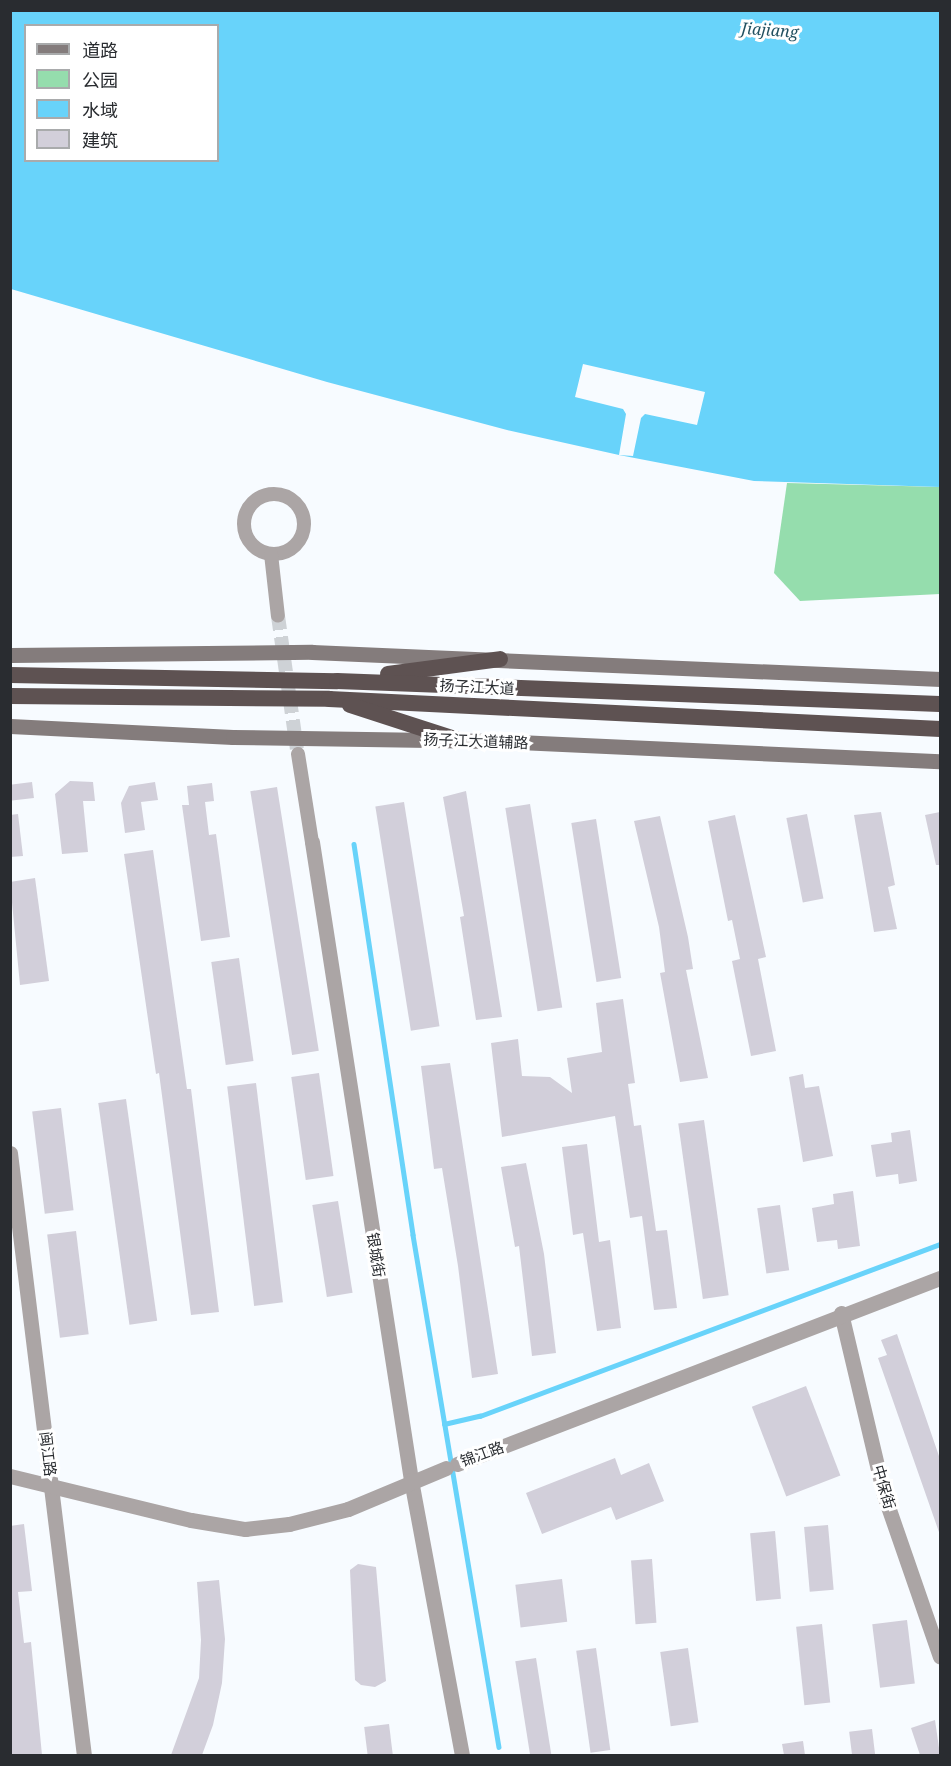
<!DOCTYPE html>
<meta charset="utf-8">
<style>
body{margin:0}
#map{position:relative;width:951px;height:1766px;overflow:hidden;background:#f7fbff;font-family:"Noto Serif","Noto Sans SC",serif}
div>[style]{position:absolute}
.green>*{inset:0;background:#95ddad}
.water>*{inset:0;background:#68d3fa}
.pier>*{inset:0;background:#f7fbff}
.stream>*{height:4.5px;margin:-2.25px;padding:0 2.25px;transform-origin:2.25px;border-radius:2.25px;background:#68d3fa}
.building>*{inset:0;background:#d2cfda;transform-origin:0 0}
.minor-tunnel>*{height:14px;margin-top:-7px;transform-origin:0;background:repeating-linear-gradient(90deg,#ced2d6 0 14px,transparent 0 21px)}
.minor>*{height:14px;margin:-7px;padding:0 7px;transform-origin:7px;border-radius:7px;background:#aba5a5}
.minor>.ring{margin:-7px;padding:0;box-sizing:content-box;background:none;border:14px solid #aba5a5;border-radius:50%}
.tertiary>*{height:15px;margin:-7.5px;padding:0 7.5px;transform-origin:7.5px;border-radius:7.5px;background:#aba5a5}
.secondary>*{height:15px;margin:-7.5px;padding:0 7.5px;transform-origin:7.5px;border-radius:7.5px;background:#847c7c}
.trunk>*{height:16px;margin:-8px;padding:0 8px;transform-origin:8px;border-radius:8px;background:#5e5252}
span{translate:-50% -50%;white-space:nowrap;text-align:center;line-height:1.15;-webkit-text-stroke:6px #fff;paint-order:stroke}
.street-label{font-size:15px;color:#292c30}
.water-label{font-size:16px;color:#235161;font-style:italic}
.frame{position:absolute;inset:0;border:12px solid #292c30;pointer-events:none}
.legend{position:absolute;left:24px;top:24px;width:195px;height:138px;box-sizing:border-box;background:#fff;border:2px solid #a9abac;margin:0;padding:8px 10px;list-style:none;font-size:18px;color:#292c30}
.legend li{display:flex;align-items:center;gap:12px;height:30px}
.legend b{width:30px;border:2px solid #a9abac}
</style>
<div id="map">
<div class="green">
<div style="clip-path:polygon(787px 483px,940px 487px,940px 594px,800px 601px,774px 573px)"></div>
</div>
<div class="water">
<div style="clip-path:polygon(evenodd,10px 11px,940px 11px,940px 487px,754px 481px,619px 455px,507px 430px,327px 382px,11px 289px,10px 11px,26px 26px,218px 26px,218px 160px,26px 160px,26px 26px)"></div>
</div>
<div class="pier">
<div style="clip-path:polygon(583px 364px,705px 392px,697px 425px,645px 414px,641px 418px,633px 456px,619px 455px,626px 414px,623px 409px,575px 397px)"></div>
</div>
<div class="stream">
<div style="left:354px;top:844px;width:395px;rotate:81.4deg"></div>
<div style="left:413px;top:1235px;width:519px;rotate:80.47deg"></div>
<div style="left:444px;top:1424px;width:37px;rotate:-13deg"></div>
<div style="left:480px;top:1416px;width:491px;rotate:-20.5deg"></div>
</div>
<div class="building">
<div style="clip-path:polygon(70px 781px,93px 782px,95px 801px,83px 801px,88px 852px,62px 854px,55px 794px)"></div>
<div style="left:32px;top:782px;width:16px;height:22px;rotate:83deg"></div>
<div style="clip-path:polygon(155px 782px,158px 800px,141px 802px,145px 830px,125px 833px,121px 803px,129px 786px)"></div>
<div style="clip-path:polygon(212px 783px,214px 801px,205px 802px,209px 835px,216px 834px,230px 937px,201px 941px,182px 805px,189px 805px,187px 786px)"></div>
<div style="left:277px;top:787px;width:267px;height:27px;rotate:81deg"></div>
<div style="clip-path:polygon(466px 791px,502px 1017px,476px 1020px,460px 917px,464px 916px,443px 797px)"></div>
<div style="left:404px;top:802px;width:227px;height:29px;rotate:81deg"></div>
<div style="left:530px;top:804px;width:206px;height:25px;rotate:81deg"></div>
<div style="clip-path:polygon(881px 812px,895px 885px,888px 887px,897px 929px,874px 932px,854px 815px)"></div>
<div style="clip-path:polygon(940px 812px,940px 865px,936px 865px,925px 815px)"></div>
<div style="clip-path:polygon(18px 814px,23px 856px,10px 857px,10px 815px)"></div>
<div style="left:807px;top:814px;width:86px;height:21px;rotate:79deg"></div>
<div style="clip-path:polygon(735px 815px,766px 957px,758px 959px,776px 1051px,751px 1056px,732px 961px,740px 959px,732px 920px,728px 921px,708px 821px)"></div>
<div style="clip-path:polygon(660px 816px,688px 937px,693px 969px,686px 970px,708px 1078px,680px 1082px,660px 973px,665px 972px,659px 927px,634px 821px)"></div>
<div style="left:596px;top:819px;width:161px;height:25px;rotate:81deg"></div>
<div style="clip-path:polygon(153px 850px,187px 1089px,191px 1089px,219px 1312px,191px 1315px,159px 1073px,156px 1074px,124px 854px)"></div>
<div style="clip-path:polygon(35px 878px,49px 981px,20px 985px,10px 882px)"></div>
<div style="left:239px;top:958px;width:104px;height:28px;rotate:82deg"></div>
<div style="clip-path:polygon(623px 999px,635px 1083px,628px 1084px,634px 1126px,641px 1125px,656px 1231px,667px 1230px,677px 1308px,654px 1310px,642px 1216px,630px 1218px,615px 1116px,502px 1137px,491px 1043px,518px 1039px,522px 1076px,550px 1077px,572px 1093px,567px 1058px,602px 1052px,596px 1003px)"></div>
<div style="clip-path:polygon(450px 1063px,498px 1374px,472px 1378px,458px 1266px,442px 1168px,434px 1169px,421px 1066px)"></div>
<div style="left:319px;top:1073px;width:104px;height:28px;rotate:82deg"></div>
<div style="clip-path:polygon(803px 1074px,805px 1088px,819px 1086px,833px 1156px,803px 1162px,789px 1077px)"></div>
<div style="left:256px;top:1083px;width:221px;height:29px;rotate:83deg"></div>
<div style="left:126px;top:1099px;width:224px;height:28px;rotate:82deg"></div>
<div style="left:61px;top:1108px;width:103px;height:29px;rotate:83deg"></div>
<div style="left:704px;top:1120px;width:177px;height:26px;rotate:82deg"></div>
<div style="clip-path:polygon(910px 1130px,917px 1181px,899px 1184px,898px 1174px,876px 1177px,871px 1145px,892px 1142px,891px 1133px)"></div>
<div style="clip-path:polygon(587px 1144px,599px 1242px,610px 1240px,621px 1328px,597px 1331px,583px 1233px,573px 1235px,562px 1147px)"></div>
<div style="clip-path:polygon(526px 1163px,544px 1254px,556px 1353px,532px 1356px,519px 1246px,515px 1247px,501px 1167px)"></div>
<div style="clip-path:polygon(853px 1191px,860px 1246px,838px 1249px,837px 1240px,817px 1242px,812px 1208px,834px 1204px,833px 1194px)"></div>
<div style="left:338px;top:1201px;width:93px;height:26px;rotate:81deg"></div>
<div style="left:780px;top:1205px;width:66px;height:23px;rotate:82deg"></div>
<div style="left:76px;top:1231px;width:104px;height:29px;rotate:83deg"></div>
<div style="clip-path:polygon(897px 1334px,940px 1459px,940px 1535px,878px 1358px,887px 1355px,881px 1340px)"></div>
<div style="left:806px;top:1386px;width:96px;height:58px;rotate:69deg"></div>
<div style="clip-path:polygon(615px 1458px,621px 1475px,649px 1463px,664px 1501px,616px 1520px,611px 1507px,542px 1534px,526px 1493px)"></div>
<div style="clip-path:polygon(24px 1524px,32px 1591px,18px 1592px,24px 1643px,31px 1642px,42px 1755px,10px 1755px,10px 1526px)"></div>
<div style="left:828px;top:1525px;width:65px;height:24px;rotate:85deg"></div>
<div style="left:775px;top:1531px;width:68px;height:25px;rotate:85deg"></div>
<div style="left:652px;top:1559px;width:64px;height:21px;rotate:86deg"></div>
<div style="clip-path:polygon(358px 1564px,376px 1567px,386px 1681px,375px 1687px,361px 1685px,355px 1680px,350px 1570px)"></div>
<div style="left:562px;top:1579px;width:43px;height:47px;rotate:83deg"></div>
<div style="clip-path:polygon(219px 1580px,225px 1639px,222px 1683px,213px 1725px,202px 1755px,171px 1755px,199px 1678px,201px 1640px,197px 1582px)"></div>
<div style="left:907px;top:1620px;width:64px;height:35px;rotate:83deg"></div>
<div style="left:822px;top:1624px;width:79px;height:26px;rotate:84deg"></div>
<div style="left:596px;top:1648px;width:103px;height:20px;rotate:82deg"></div>
<div style="left:688px;top:1648px;width:75px;height:28px;rotate:82deg"></div>
<div style="left:536px;top:1658px;width:98px;height:21px;rotate:81deg"></div>
<div style="clip-path:polygon(935px 1720px,940px 1755px,920px 1755px,911px 1728px)"></div>
<div style="left:389px;top:1724px;width:31px;height:25px;rotate:83deg"></div>
<div style="left:872px;top:1729px;width:26px;height:23px;rotate:83deg"></div>
<div style="clip-path:polygon(803px 1741px,805px 1755px,784px 1755px,782px 1744px)"></div>
</div>
<div class="minor-tunnel">
<div style="left:278px;top:616px;width:134px;rotate:81.9deg"></div>
</div>
<div class="minor">
<div class="ring" style="left:244px;top:494px;width:46px;height:46px"></div>
<div style="left:271px;top:554px;width:62px;rotate:83.6deg"></div>
<div style="left:298px;top:754px;width:89px;rotate:81deg"></div>
</div>
<div class="tertiary">
<div style="left:312px;top:842px;width:646px;rotate:81.18deg"></div>
<div style="left:411px;top:1480px;width:281px;rotate:79.5deg"></div>
<div style="left:10px;top:1153px;width:608px;rotate:83deg"></div>
<div style="left:841px;top:1313px;width:187px;rotate:76.7deg"></div>
<div style="left:884px;top:1495px;width:171px;rotate:70.9deg"></div>
<div style="left:457px;top:1464px;width:518px;rotate:-21.06deg"></div>
<div style="left:10px;top:1476px;width:186px;rotate:13.7deg"></div>
<div style="left:191px;top:1520px;width:55px;rotate:9.5deg"></div>
<div style="left:245px;top:1529px;width:44px;rotate:-6.5deg"></div>
<div style="left:289px;top:1524px;width:61px;rotate:-14.3deg"></div>
<div style="left:348px;top:1509px;width:106px;rotate:-22.7deg"></div>
</div>
<div class="secondary">
<div style="left:10px;top:655px;width:302px;rotate:-0.6deg"></div>
<div style="left:312px;top:652px;width:629px;rotate:2.46deg"></div>
<div style="left:10px;top:726px;width:223px;rotate:2.8deg"></div>
<div style="left:233px;top:737px;width:261px;rotate:0.9deg"></div>
<div style="left:494px;top:741px;width:446px;rotate:2.6deg"></div>
</div>
<div class="trunk">
<div style="left:388px;top:674px;width:113px;rotate:-7.6deg"></div>
<div style="left:10px;top:675px;width:327px;rotate:1.1deg"></div>
<div style="left:337px;top:681px;width:603px;rotate:2.18deg"></div>
<div style="left:10px;top:696px;width:319px;rotate:0.5deg"></div>
<div style="left:329px;top:699px;width:612px;rotate:2.81deg"></div>
<div style="left:350px;top:705px;width:114px;rotate:18deg"></div>
</div>
<div class="street-label">
<span style="left:477px;top:687px;rotate:3deg">扬子江大道</span>
<span style="left:476px;top:741px;rotate:2deg">扬子江大道辅路</span>
<span style="left:376px;top:1255px;rotate:81deg">银城街</span>
<span style="left:48px;top:1454px;rotate:83deg">闽江路</span>
<span style="left:482px;top:1454px;rotate:-20deg">锦江路</span>
<span style="left:884px;top:1487px;rotate:74deg">中保街</span>
</div>
<div class="water-label">
<span style="left:770px;top:30px;rotate:4deg">Jiajiang</span>
</div>
<div class="frame"></div>
<ul class="legend">
<li><b style="height:8px;background:#847c7c"></b>道路</li>
<li><b style="height:16px;background:#95ddad"></b>公园</li>
<li><b style="height:16px;background:#68d3fa"></b>水域</li>
<li><b style="height:16px;background:#d2cfda"></b>建筑</li>
</ul>
</div>
